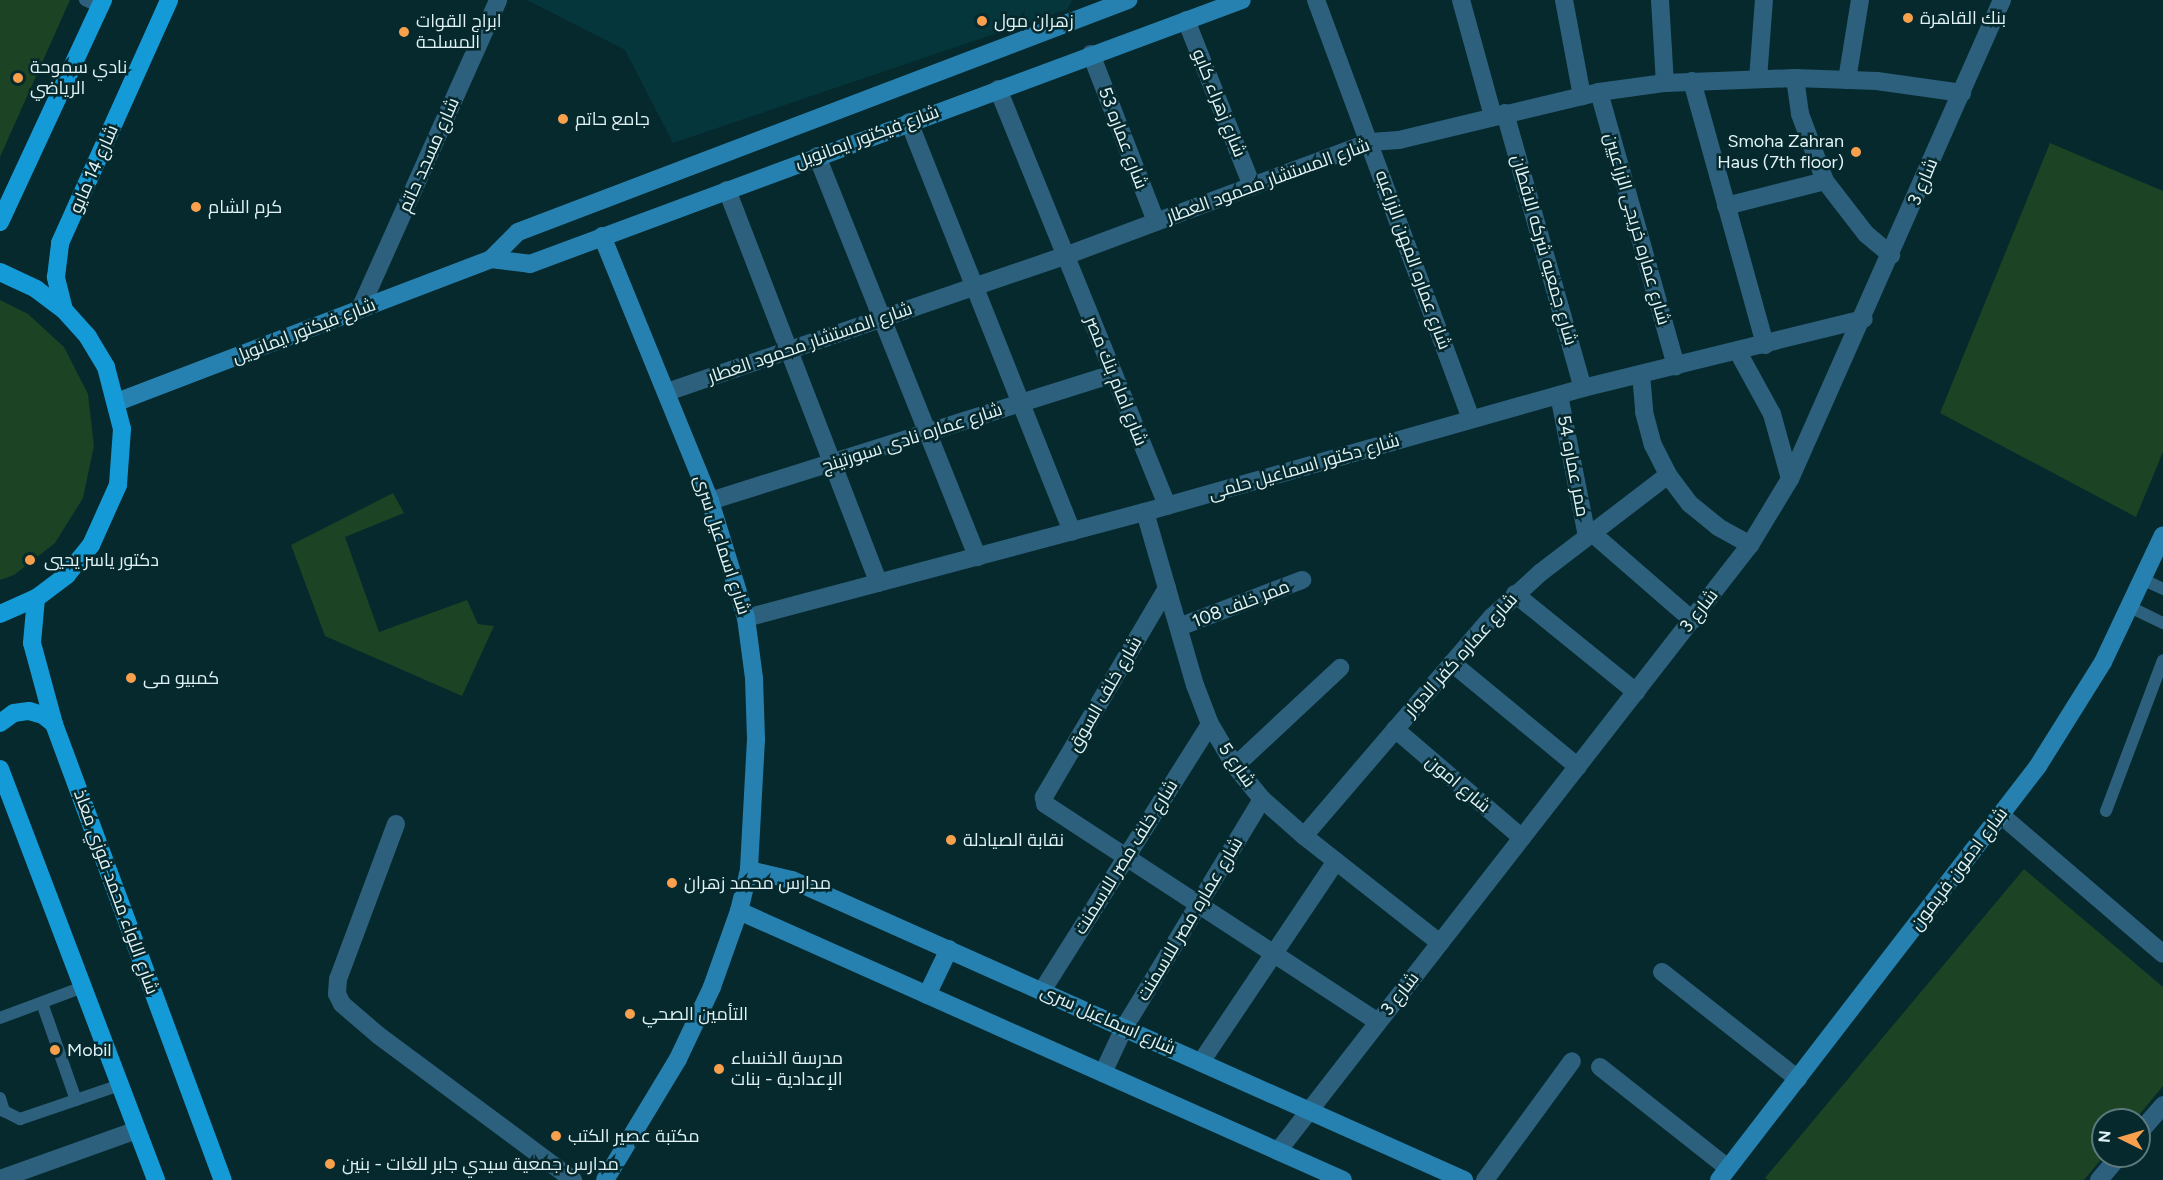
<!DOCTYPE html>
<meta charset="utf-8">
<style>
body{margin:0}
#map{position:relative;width:2163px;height:1180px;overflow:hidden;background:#05292d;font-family:Figtree,Cairo,sans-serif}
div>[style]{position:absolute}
.built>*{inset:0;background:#04363b}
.green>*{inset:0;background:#1b4324}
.lane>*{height:12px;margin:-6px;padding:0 6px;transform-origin:6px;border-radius:6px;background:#2d607d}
.street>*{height:18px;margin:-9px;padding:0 9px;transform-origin:9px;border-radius:9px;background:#2d607d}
.secondary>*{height:18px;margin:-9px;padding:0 9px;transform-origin:9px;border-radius:9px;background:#2681b0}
.primary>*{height:18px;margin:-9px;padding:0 9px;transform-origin:9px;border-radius:9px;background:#149ad7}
.dots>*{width:16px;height:16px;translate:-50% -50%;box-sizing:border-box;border:3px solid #05292d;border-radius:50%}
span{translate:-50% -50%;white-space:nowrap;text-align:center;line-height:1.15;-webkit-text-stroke:5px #05292d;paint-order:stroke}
.poi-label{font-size:18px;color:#e0f2f5}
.left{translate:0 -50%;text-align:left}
.right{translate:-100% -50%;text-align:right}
.street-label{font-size:18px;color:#e0f2f5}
.north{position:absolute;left:2091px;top:1108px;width:60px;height:60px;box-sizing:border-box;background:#05292d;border:2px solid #5d797d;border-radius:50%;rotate:275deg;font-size:16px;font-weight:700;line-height:24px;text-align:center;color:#e0f2f5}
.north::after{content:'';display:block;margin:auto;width:21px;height:27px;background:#f9a04c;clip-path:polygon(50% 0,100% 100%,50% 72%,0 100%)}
</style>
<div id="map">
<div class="built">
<div style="clip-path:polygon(527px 0,1072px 0,1068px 9px,673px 143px,625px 50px)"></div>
</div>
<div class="green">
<div style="clip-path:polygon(0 0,70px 0,0 157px)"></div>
<div style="clip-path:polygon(2050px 143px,2163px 191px,2163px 452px,2136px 517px,1940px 413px)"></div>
<div style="clip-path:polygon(0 300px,28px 314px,64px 347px,88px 394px,94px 446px,83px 498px,55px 543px,14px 575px,0 580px)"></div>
<div style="clip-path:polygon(393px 493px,404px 513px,345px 537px,379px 632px,467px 600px,478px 624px,494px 626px,462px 696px,325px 636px,291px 545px)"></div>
<div style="clip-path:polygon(2024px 869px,2163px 987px,2163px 1086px,2135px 1120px,2103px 1120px,2104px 1156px,2084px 1180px,1768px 1180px,1765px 1178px)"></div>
</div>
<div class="lane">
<div style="left:85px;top:0;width:17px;rotate:25deg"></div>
<div style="left:2144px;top:580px;width:21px;rotate:25deg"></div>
<div style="left:2130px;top:607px;width:37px;rotate:26deg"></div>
<div style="left:2106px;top:811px;width:161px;rotate:-69.3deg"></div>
<div style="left:42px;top:1003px;width:103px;rotate:70.7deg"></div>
<div style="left:0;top:1018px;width:89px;rotate:-20.5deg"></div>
<div style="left:0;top:1098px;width:14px;rotate:73deg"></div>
<div style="left:4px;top:1111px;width:18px;rotate:27deg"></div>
<div style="left:20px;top:1119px;width:106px;rotate:-18.8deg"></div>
</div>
<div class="street">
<div style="left:1316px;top:0;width:447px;rotate:69.7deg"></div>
<div style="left:1461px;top:0;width:120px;rotate:74.6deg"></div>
<div style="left:1564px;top:0;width:98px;rotate:79.4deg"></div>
<div style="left:1660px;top:0;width:83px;rotate:86.6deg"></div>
<div style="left:1186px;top:20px;width:179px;rotate:68.3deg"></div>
<div style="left:1091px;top:54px;width:180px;rotate:68.8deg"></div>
<div style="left:1795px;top:78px;width:36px;rotate:82deg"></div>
<div style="left:1800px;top:114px;width:72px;rotate:69.5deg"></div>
<div style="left:1825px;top:181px;width:67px;rotate:52.3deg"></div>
<div style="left:1866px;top:234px;width:33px;rotate:40deg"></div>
<div style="left:1758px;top:79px;width:79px;rotate:-85.7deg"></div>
<div style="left:1847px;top:80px;width:81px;rotate:-80.8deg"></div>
<div style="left:1692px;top:81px;width:274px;rotate:74.5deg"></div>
<div style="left:998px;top:89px;width:450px;rotate:67.9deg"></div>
<div style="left:1599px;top:92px;width:285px;rotate:74.3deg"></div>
<div style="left:1505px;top:113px;width:286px;rotate:74.2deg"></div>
<div style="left:909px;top:122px;width:441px;rotate:68.3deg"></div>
<div style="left:817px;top:156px;width:432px;rotate:68.2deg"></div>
<div style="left:727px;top:190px;width:421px;rotate:68.9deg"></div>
<div style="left:1726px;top:206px;width:102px;rotate:-14.2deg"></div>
<div style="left:360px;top:309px;width:338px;rotate:-65.9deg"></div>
<div style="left:1738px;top:352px;width:71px;rotate:61.3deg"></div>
<div style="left:1772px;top:414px;width:67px;rotate:74.5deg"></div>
<div style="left:1641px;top:374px;width:38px;rotate:85deg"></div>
<div style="left:1644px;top:412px;width:34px;rotate:75deg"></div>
<div style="left:1653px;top:445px;width:34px;rotate:63deg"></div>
<div style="left:1668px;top:475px;width:36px;rotate:53deg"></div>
<div style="left:1690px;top:504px;width:36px;rotate:39deg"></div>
<div style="left:1718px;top:527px;width:37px;rotate:29deg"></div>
<div style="left:667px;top:392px;width:421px;rotate:-18.9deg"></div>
<div style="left:1065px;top:256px;width:326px;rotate:-20.5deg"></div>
<div style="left:1370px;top:142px;width:29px;rotate:-4deg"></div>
<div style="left:1399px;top:140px;width:206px;rotate:-13.5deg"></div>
<div style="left:1599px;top:92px;width:67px;rotate:-7.8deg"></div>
<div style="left:1665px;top:83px;width:130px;rotate:-2.2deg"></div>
<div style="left:1795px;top:78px;width:82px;rotate:2.1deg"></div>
<div style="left:1877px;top:81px;width:86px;rotate:8deg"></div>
<div style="left:1559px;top:395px;width:144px;rotate:78.8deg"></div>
<div style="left:710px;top:501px;width:423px;rotate:-17.5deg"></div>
<div style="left:1145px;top:512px;width:180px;rotate:73.9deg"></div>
<div style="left:1195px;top:685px;width:42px;rotate:69deg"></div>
<div style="left:1210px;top:724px;width:49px;rotate:59.2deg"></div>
<div style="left:1235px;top:766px;width:43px;rotate:50.7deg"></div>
<div style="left:1262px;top:799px;width:56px;rotate:41.4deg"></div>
<div style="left:1304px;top:836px;width:173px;rotate:38.2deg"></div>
<div style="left:1592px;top:533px;width:133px;rotate:41deg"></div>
<div style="left:1167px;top:588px;width:243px;rotate:120.5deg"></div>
<div style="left:1044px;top:797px;width:7px;rotate:82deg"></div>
<div style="left:1045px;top:804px;width:398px;rotate:33.2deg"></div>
<div style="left:1515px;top:594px;width:156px;rotate:39deg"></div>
<div style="left:746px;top:618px;width:413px;rotate:-14.9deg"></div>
<div style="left:1145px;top:512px;width:455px;rotate:-15.8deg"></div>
<div style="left:1583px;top:388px;width:289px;rotate:-13.8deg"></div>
<div style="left:1179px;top:627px;width:132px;rotate:-20.9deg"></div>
<div style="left:1452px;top:663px;width:163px;rotate:39.5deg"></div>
<div style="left:1395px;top:729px;width:167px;rotate:40.6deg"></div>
<div style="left:1235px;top:766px;width:144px;rotate:-43deg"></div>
<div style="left:2001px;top:815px;width:213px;rotate:40.6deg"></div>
<div style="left:396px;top:824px;width:165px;rotate:110.5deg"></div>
<div style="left:338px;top:979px;width:15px;rotate:94deg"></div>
<div style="left:337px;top:994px;width:11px;rotate:63deg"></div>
<div style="left:342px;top:1004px;width:48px;rotate:40.7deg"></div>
<div style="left:378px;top:1035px;width:243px;rotate:36.6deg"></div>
<div style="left:1304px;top:836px;width:289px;rotate:-49.4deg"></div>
<div style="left:1492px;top:617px;width:65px;rotate:-42.5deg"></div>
<div style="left:1540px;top:573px;width:161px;rotate:-37.4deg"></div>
<div style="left:1662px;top:972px;width:173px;rotate:38.2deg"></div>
<div style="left:1042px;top:991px;width:315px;rotate:-57.8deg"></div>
<div style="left:1201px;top:1062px;width:242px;rotate:-56.1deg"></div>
<div style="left:1600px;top:1067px;width:163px;rotate:38.3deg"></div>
<div style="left:1103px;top:1073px;width:50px;rotate:-65deg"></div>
<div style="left:1124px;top:1028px;width:267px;rotate:-58.9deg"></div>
<div style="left:2139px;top:1133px;width:37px;rotate:-49deg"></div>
<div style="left:1278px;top:1151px;width:768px;rotate:-52.09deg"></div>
<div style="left:1750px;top:545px;width:77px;rotate:-58.8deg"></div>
<div style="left:1790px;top:479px;width:524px;rotate:-66.13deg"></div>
<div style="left:0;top:1179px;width:145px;rotate:-19.7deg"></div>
<div style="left:1485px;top:1180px;width:147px;rotate:-53.8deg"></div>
<div style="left:2099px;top:1180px;width:31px;rotate:-50deg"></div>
</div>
<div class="secondary">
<div style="left:602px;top:236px;width:286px;rotate:67.8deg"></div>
<div style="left:710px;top:501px;width:122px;rotate:72.9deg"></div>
<div style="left:746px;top:618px;width:61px;rotate:82.4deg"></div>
<div style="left:754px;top:678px;width:61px;rotate:88.1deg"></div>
<div style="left:756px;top:739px;width:131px;rotate:93.1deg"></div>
<div style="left:749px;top:870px;width:42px;rotate:103.7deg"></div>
<div style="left:739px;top:911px;width:81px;rotate:109.6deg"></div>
<div style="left:712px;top:987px;width:80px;rotate:115.3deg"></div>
<div style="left:678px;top:1059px;width:141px;rotate:121.1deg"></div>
<div style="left:491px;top:259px;width:39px;rotate:7deg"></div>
<div style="left:530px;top:264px;width:759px;rotate:-20.34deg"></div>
<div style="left:117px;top:402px;width:400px;rotate:-20.9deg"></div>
<div style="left:491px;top:259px;width:38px;rotate:-45deg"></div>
<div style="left:518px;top:232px;width:653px;rotate:-20.82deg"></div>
<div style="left:749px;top:870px;width:44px;rotate:13.1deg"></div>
<div style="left:792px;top:880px;width:736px;rotate:24.06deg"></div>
<div style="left:739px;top:911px;width:661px;rotate:24.01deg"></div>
<div style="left:927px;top:995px;width:51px;rotate:-64.4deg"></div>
<div style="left:1719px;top:1180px;width:523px;rotate:-52.38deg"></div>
<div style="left:2038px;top:766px;width:123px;rotate:-58deg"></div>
<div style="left:2103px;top:662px;width:140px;rotate:-64.7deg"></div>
</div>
<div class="primary">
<div style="left:0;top:222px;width:245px;rotate:-65.1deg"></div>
<div style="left:0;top:272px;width:40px;rotate:25deg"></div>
<div style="left:36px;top:289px;width:35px;rotate:37deg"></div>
<div style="left:64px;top:310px;width:36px;rotate:48deg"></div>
<div style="left:88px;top:337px;width:35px;rotate:59deg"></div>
<div style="left:106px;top:367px;width:64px;rotate:75.5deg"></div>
<div style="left:122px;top:429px;width:56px;rotate:94.1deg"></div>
<div style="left:118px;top:485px;width:66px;rotate:114.2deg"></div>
<div style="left:91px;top:545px;width:38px;rotate:129deg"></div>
<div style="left:67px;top:575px;width:39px;rotate:143deg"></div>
<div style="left:36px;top:598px;width:39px;rotate:156deg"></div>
<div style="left:64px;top:310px;width:34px;rotate:-104deg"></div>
<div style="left:56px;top:277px;width:34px;rotate:-83deg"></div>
<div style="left:60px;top:243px;width:266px;rotate:-65.8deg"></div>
<div style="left:36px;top:598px;width:45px;rotate:95.1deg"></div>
<div style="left:32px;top:643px;width:84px;rotate:74.8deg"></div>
<div style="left:54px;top:724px;width:486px;rotate:69.7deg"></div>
<div style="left:0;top:723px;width:17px;rotate:-36deg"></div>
<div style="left:14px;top:713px;width:15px;rotate:-8deg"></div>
<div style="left:29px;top:711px;width:15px;rotate:16deg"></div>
<div style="left:43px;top:715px;width:14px;rotate:39deg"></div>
<div style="left:0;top:769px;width:440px;rotate:69.2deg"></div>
</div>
<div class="dots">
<div style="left:1908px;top:18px;background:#f9a04c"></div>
<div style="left:982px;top:21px;background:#f9a04c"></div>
<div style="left:404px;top:32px;background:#f9a04c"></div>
<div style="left:18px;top:78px;background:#f9a04c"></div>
<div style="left:563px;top:119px;background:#f9a04c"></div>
<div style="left:1856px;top:152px;background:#f9a04c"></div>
<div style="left:196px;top:207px;background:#f9a04c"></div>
<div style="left:30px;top:560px;background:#f9a04c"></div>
<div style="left:131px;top:678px;background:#f9a04c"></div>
<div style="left:951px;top:840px;background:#f9a04c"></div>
<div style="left:672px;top:883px;background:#f9a04c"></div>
<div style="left:630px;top:1014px;background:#f9a04c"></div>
<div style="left:55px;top:1050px;background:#f9a04c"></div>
<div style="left:719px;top:1069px;background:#f9a04c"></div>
<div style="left:556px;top:1136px;background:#f9a04c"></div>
<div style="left:330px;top:1164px;background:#f9a04c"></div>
</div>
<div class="poi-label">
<span class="left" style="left:1920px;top:18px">بنك القاهرة</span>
<span class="left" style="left:994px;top:21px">زهران مول</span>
<span class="left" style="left:416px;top:32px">ابراج القوات<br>المسلحة</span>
<span class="left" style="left:30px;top:78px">نادي سموحة<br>الرياضي</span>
<span class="left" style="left:575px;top:119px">جامع حاتم</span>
<span class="right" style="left:1844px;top:152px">Smoha Zahran<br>Haus (7th floor)</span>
<span class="left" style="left:208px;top:207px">كرم الشام</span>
<span class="left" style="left:44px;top:560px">دكتور ياسر يحيي</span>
<span class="left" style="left:143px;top:678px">كمبيو مى</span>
<span class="left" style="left:963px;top:840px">نقابة الصيادلة</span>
<span class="left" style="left:684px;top:883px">مدارس محمد زهران</span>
<span class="left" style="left:642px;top:1014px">التأمين الصحي</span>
<span class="left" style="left:67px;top:1050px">Mobil</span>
<span class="left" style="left:731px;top:1069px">مدرسة الخنساء<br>الإعدادية - بنات</span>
<span class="left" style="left:568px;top:1136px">مكتبة عصير الكتب</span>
<span class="left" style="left:342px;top:1164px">مدارس جمعية سيدي جابر للغات - بنين</span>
</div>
<div class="street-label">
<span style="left:1219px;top:103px;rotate:68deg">شارع زهراء كابو</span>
<span style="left:867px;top:137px;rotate:-20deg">شارع فيكتور ايمانويل</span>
<span style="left:1123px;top:138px;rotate:69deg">شارع عماره 53</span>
<span style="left:429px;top:155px;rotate:-66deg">شارع مسجد حاتم</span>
<span style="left:94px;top:169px;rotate:-66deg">شارع 14 مايو</span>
<span style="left:1268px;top:181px;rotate:-20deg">شارع المستشار محمود العطار</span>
<span style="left:1923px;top:182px;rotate:-67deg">شارع 3</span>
<span style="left:1637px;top:229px;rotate:74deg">شارع عماره خريجى الزراعيين</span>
<span style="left:1544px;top:250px;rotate:74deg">شارع جمعيه شركه الاقطان</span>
<span style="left:1413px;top:260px;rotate:70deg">شارع عماره المهن الزراعيه</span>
<span style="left:304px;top:331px;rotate:-21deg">شارع فيكتور ايمانويل</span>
<span style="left:810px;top:343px;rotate:-19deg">شارع المستشار محمود العطار</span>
<span style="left:1116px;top:381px;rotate:68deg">شارع امام بنك مصر</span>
<span style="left:912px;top:438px;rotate:-18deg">شارع عماره نادى سبورتينج</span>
<span style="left:1573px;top:466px;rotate:79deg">ممر عماره 54</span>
<span style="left:1304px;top:467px;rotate:-16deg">شارع دكتور اسماعيل حلمى</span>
<span style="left:722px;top:545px;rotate:72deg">شارع اسماعيل سرى</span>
<span style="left:1241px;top:604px;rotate:-21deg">ممر خلف 108</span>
<span style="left:1699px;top:611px;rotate:-52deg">شارع 3</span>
<span style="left:1461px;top:655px;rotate:-48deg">شارع عماره كفر الدوار</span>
<span style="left:1105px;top:694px;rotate:-60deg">شارع خلف السوق</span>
<span style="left:1237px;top:765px;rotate:55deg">شارع 5</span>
<span style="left:1458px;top:784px;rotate:40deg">شارع امون</span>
<span style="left:1126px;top:857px;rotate:-58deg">شارع خلف مصر للاسمنت</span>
<span style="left:1959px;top:869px;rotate:-53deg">شارع ادمون فريمون</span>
<span style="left:116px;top:892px;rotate:70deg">شارع اللواء محمد فوزي معاذ</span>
<span style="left:1190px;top:919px;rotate:-59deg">شارع عماره مصر للاسمنت</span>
<span style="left:1400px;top:994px;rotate:-52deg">شارع 3</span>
<span style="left:1108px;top:1020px;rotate:24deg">شارع اسماعيل سرى</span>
</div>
<div class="north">N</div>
</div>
